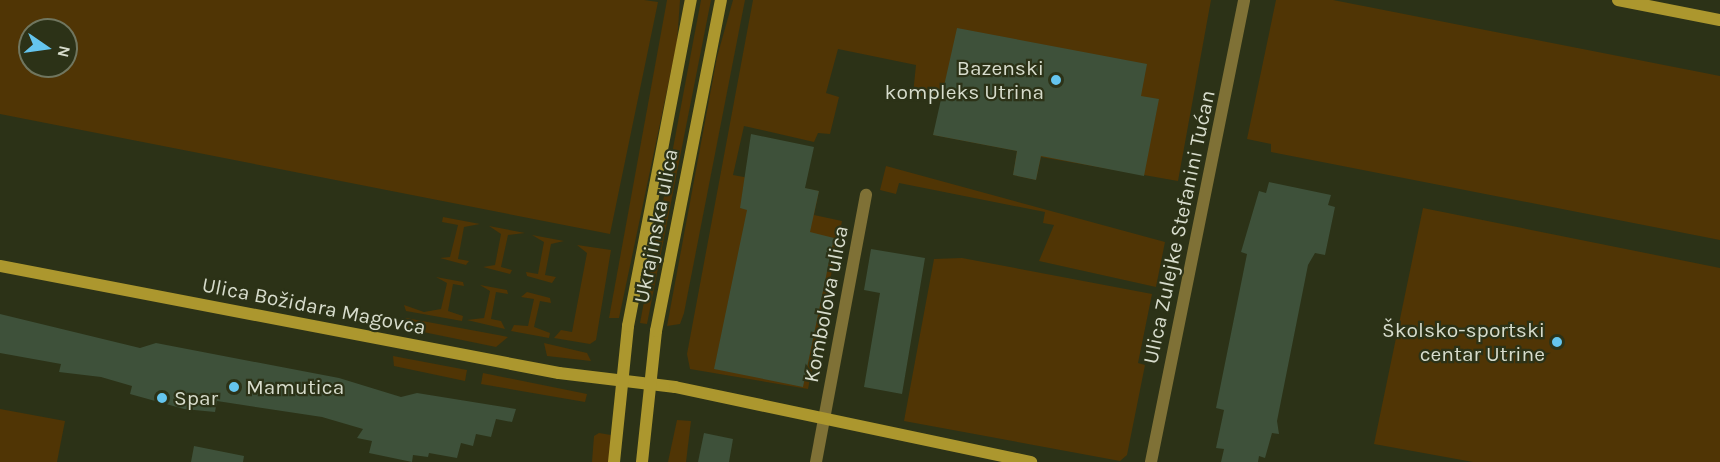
<!DOCTYPE html>
<meta charset="utf-8">
<style>
body{margin:0}
#map{position:relative;width:1720px;height:462px;overflow:hidden;background:#2c3217;font-family:Karla,sans-serif}
div>[style]{position:absolute}
.green>*{inset:0;background:#503505}
.building>*{inset:0;background:#3e513a}
.street>*{height:12px;margin:-6px;padding:0 6px;transform-origin:6px;border-radius:6px;background:#7f7136}
.secondary>*{height:12px;margin:-6px;padding:0 6px;transform-origin:6px;border-radius:6px;background:#ac972e}
.dots>*{width:16px;height:16px;translate:-50% -50%;box-sizing:border-box;border:3px solid #2c3217;border-radius:50%}
span{translate:-50% -50%;white-space:nowrap;text-align:center;line-height:1.15;-webkit-text-stroke:4.5px #2c3217;paint-order:stroke}
.poi-label{font-size:21px;color:#d7dccc}
.right{translate:-100% -50%;text-align:right}
.left{translate:0 -50%;text-align:left}
.street-label{font-size:21px;color:#d7dccc}
.north{position:absolute;left:18px;top:18px;width:60px;height:60px;box-sizing:border-box;background:#2c3217;border:2px solid #70765f;border-radius:50%;rotate:103deg;font-size:16px;font-weight:700;line-height:24px;text-align:center;color:#d7dccc}
.north::after{content:'';display:block;margin:auto;width:21px;height:27px;background:#65c5ee;clip-path:polygon(50% 0,100% 100%,50% 72%,0 100%)}
</style>
<div id="map">
<div class="green">
<div style="clip-path:polygon(evenodd,0 0,644px 0,658px 2px,610px 234px,0 114px,0 0,30px 30px,66px 30px,66px 66px,30px 66px,30px 30px)"></div>
<div style="clip-path:polygon(667px 0,680px 0,677px 43px,619px 318px,609px 318px)"></div>
<div style="clip-path:polygon(701px 0,711px 0,647px 324px,640px 323px)"></div>
<div style="clip-path:polygon(733px 0,745px 0,684px 313px,680px 324px,667px 326px,717px 57px)"></div>
<div style="clip-path:polygon(753px 0,1211px 0,1178px 181px,1041px 157px,1036px 180px,1013px 175px,1017px 151px,933px 135px,943px 101px,913px 94px,916px 65px,838px 49px,826px 93px,839px 97px,830px 134px,818px 133px,814px 142px,744px 126px,733px 175px,819px 191px,814px 215px,842px 221px,808px 389px,690px 369px,687px 354px)"></div>
<div style="clip-path:polygon(1276px 0,1333px 0,1720px 76px,1720px 240px,1271px 152px,1271px 144px,1247px 139px)"></div>
<div style="clip-path:polygon(886px 166px,1165px 242px,1156px 287px,1039px 261px,1054px 225px,1043px 223px,1045px 212px,899px 183px,896px 194px,880px 190px)"></div>
<div style="clip-path:polygon(1423px 208px,1720px 268px,1720px 462px,1473px 462px,1374px 444px)"></div>
<div style="clip-path:polygon(443px 217px,480px 224px,464px 227px,458px 259px,469px 261px,466px 265px,440px 258px,450px 257px,458px 225px,442px 222px)"></div>
<div style="clip-path:polygon(489px 226px,525px 233px,508px 235px,501px 267px,512px 270px,510px 274px,483px 267px,495px 265px,501px 234px)"></div>
<div style="clip-path:polygon(532px 235px,564px 241px,551px 244px,545px 275px,556px 277px,552px 283px,527px 276px,526px 272px,538px 274px,544px 242px)"></div>
<div style="clip-path:polygon(577px 245px,611px 250px,596px 340px,590px 344px,554px 338px,561px 330px,572px 332px,587px 253px)"></div>
<div style="clip-path:polygon(962px 258px,1152px 294px,1138px 363px,1145px 365px,1127px 455px,1120px 461px,904px 421px,934px 259px)"></div>
<div style="clip-path:polygon(436px 277px,463px 282px,464px 286px,453px 284px,448px 311px,463px 316px,462px 321px,406px 311px,404px 305px,424px 312px,441px 309px,447px 283px)"></div>
<div style="clip-path:polygon(480px 285px,507px 290px,508px 294px,496px 292px,491px 319px,501px 321px,505px 329px,467px 320px,484px 318px,490px 291px)"></div>
<div style="clip-path:polygon(527px 292px,550px 298px,551px 303px,540px 301px,534px 327px,550px 333px,549px 338px,511px 331px,514px 325px,528px 326px,534px 299px,521px 297px)"></div>
<div style="clip-path:polygon(406px 318px,498px 335px,508px 337px,496px 347px,399px 327px)"></div>
<div style="clip-path:polygon(544px 343px,587px 353px,591px 361px,547px 356px)"></div>
<div style="clip-path:polygon(393px 356px,467px 370px,465px 381px,394px 366px)"></div>
<div style="clip-path:polygon(483px 373px,587px 394px,585px 402px,481px 384px)"></div>
<div style="clip-path:polygon(0 409px,65px 421px,57px 462px,0 462px)"></div>
<div style="clip-path:polygon(677px 420px,691px 421px,686px 462px,668px 462px)"></div>
<div style="clip-path:polygon(599px 433px,611px 435px,609px 462px,592px 462px,594px 436px)"></div>
</div>
<div class="building">
<div style="clip-path:polygon(957px 28px,1147px 64px,1141px 96px,1159px 99px,1144px 176px,1041px 156px,1036px 180px,1013px 175px,1017px 151px,933px 135px)"></div>
<div style="clip-path:polygon(751px 134px,814px 147px,805px 188px,819px 191px,810px 232px,834px 238px,803px 387px,714px 369px,747px 210px,740px 208px)"></div>
<div style="clip-path:polygon(1269px 182px,1331px 195px,1328px 205px,1335px 207px,1325px 255px,1315px 253px,1308px 265px,1277px 421px,1279px 434px,1272px 433px,1265px 458px,1259px 456px,1258px 462px,1221px 462px,1224px 449px,1216px 448px,1224px 410px,1216px 408px,1247px 254px,1241px 252px,1259px 191px,1266px 193px)"></div>
<div style="clip-path:polygon(871px 249px,925px 258px,902px 394px,864px 387px,880px 293px,864px 290px)"></div>
<div style="clip-path:polygon(0 314px,140px 348px,156px 343px,339px 378px,401px 397px,417px 393px,516px 409px,512px 422px,496px 419px,491px 437px,476px 434px,473px 446px,461px 443px,457px 458px,429px 453px,428px 457px,413px 455px,412px 462px,369px 453px,372px 441px,357px 438px,363px 429px,322px 417px,217px 401px,215px 412px,184px 409px,130px 394px,132px 386px,101px 377px,59px 372px,61px 364px,0 353px)"></div>
<div style="clip-path:polygon(704px 433px,733px 439px,729px 462px,698px 462px)"></div>
<div style="clip-path:polygon(194px 446px,244px 456px,243px 462px,191px 462px)"></div>
</div>
<div class="street">
<div style="left:816px;top:462px;width:272px;rotate:-79.4deg"></div>
<div style="left:1151px;top:462px;width:471px;rotate:-78.6deg"></div>
</div>
<div class="secondary">
<div style="left:1618px;top:0;width:104px;rotate:11.1deg"></div>
<div style="left:0;top:266px;width:569px;rotate:10.84deg"></div>
<div style="left:559px;top:373px;width:117px;rotate:6.9deg"></div>
<div style="left:675px;top:387px;width:364px;rotate:11.9deg"></div>
<div style="left:614px;top:462px;width:137px;rotate:-84.1deg"></div>
<div style="left:628px;top:326px;width:332px;rotate:-79.1deg"></div>
<div style="left:642px;top:462px;width:132px;rotate:-83.9deg"></div>
<div style="left:656px;top:331px;width:337px;rotate:-78.9deg"></div>
</div>
<div class="dots">
<div style="left:1056px;top:80px;background:#65c5ee"></div>
<div style="left:1557px;top:342px;background:#65c5ee"></div>
<div style="left:234px;top:387px;background:#65c5ee"></div>
<div style="left:162px;top:398px;background:#65c5ee"></div>
</div>
<div class="poi-label">
<span class="right" style="left:1044px;top:80px">Bazenski<br>kompleks Utrina</span>
<span class="right" style="left:1545px;top:342px">Školsko-sportski<br>centar Utrine</span>
<span class="left" style="left:246px;top:387px">Mamutica</span>
<span class="left" style="left:174px;top:398px">Spar</span>
</div>
<div class="street-label">
<span style="left:656px;top:226px;rotate:-79deg">Ukrajinska ulica</span>
<span style="left:1179px;top:227px;rotate:-78deg">Ulica Zulejke Stefanini Tućan</span>
<span style="left:826px;top:304px;rotate:-79deg">Kombolova ulica</span>
<span style="left:314px;top:306px;rotate:11deg">Ulica Božidara Magovca</span>
</div>
<div class="north">N</div>
</div>
